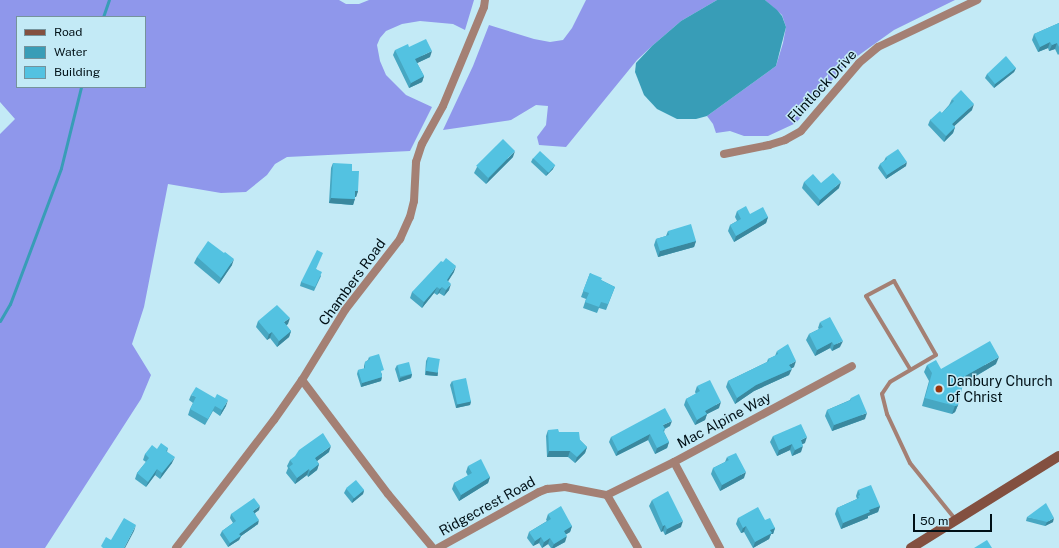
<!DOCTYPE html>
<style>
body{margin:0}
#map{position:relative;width:1059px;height:548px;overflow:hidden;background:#c3eaf6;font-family:"Public Sans",sans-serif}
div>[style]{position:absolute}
.forest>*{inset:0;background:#8f97eb}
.water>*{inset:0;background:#389db7}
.stream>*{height:3px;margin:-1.5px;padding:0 1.5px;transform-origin:1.5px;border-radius:1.5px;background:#389db7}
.lane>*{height:4px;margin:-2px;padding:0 2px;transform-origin:2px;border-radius:2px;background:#a48074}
.street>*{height:8px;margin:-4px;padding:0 4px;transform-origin:4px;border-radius:4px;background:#a48074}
.secondary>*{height:10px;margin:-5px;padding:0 5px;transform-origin:5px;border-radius:5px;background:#835040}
.wall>*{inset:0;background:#47a7c2}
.shaded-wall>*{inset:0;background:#3a889e;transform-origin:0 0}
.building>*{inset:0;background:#53c2e1;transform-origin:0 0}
.dots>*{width:11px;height:11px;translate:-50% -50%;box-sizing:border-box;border:2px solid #c3eaf6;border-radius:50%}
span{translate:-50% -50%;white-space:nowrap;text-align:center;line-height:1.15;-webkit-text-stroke:3px #c3eaf6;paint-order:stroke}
.street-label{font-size:14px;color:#001016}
.poi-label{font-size:14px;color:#001016}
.left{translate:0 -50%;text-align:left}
.legend{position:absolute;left:16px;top:16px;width:130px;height:72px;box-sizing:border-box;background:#c3eaf6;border:1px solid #75939c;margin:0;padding:5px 7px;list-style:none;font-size:12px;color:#001016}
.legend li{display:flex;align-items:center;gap:8px;height:20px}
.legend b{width:20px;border:1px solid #75939c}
.scale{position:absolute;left:913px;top:514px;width:79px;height:18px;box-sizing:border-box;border:2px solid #001016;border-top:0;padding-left:5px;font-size:12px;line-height:14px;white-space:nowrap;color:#001016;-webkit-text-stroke:3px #c3eaf6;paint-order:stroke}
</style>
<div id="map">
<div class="forest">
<div style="clip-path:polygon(evenodd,0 0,339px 0,346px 4px,359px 4px,369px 0,474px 0,465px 30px,453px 24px,420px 21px,402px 24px,386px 31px,380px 38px,377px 45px,380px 61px,386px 75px,406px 95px,432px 107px,410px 151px,287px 157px,275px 164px,267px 175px,246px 192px,221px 193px,168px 184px,144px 307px,132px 344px,151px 375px,141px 399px,45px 548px,0 548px,0 134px,15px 119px,0 102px,0 0,17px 17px,145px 17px,145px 87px,17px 87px,17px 17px)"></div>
<div style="clip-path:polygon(586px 0,717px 0,681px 21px,652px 46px,637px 60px,566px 147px,539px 145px,537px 137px,546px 125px,548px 106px,536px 105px,511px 120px,443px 130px,473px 66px,489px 25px,534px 39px,550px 42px,563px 40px,572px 28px)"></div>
<div style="clip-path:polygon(765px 0,955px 0,894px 30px,845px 65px,796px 123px,768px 136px,744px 136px,730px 131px,716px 133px,713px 124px,707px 116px,776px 66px,783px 43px,786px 27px,782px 15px)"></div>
</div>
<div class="water">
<div style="clip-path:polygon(717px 0,765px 0,777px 10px,782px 16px,786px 27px,776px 66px,707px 116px,696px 119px,677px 119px,657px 109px,644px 95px,635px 72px,636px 63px,652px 46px,681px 21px)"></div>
</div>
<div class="stream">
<div style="left:103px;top:17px;width:18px;rotate:-71deg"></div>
<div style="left:0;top:321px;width:20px;rotate:-60deg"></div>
<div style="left:10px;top:304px;width:145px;rotate:-69.4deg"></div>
<div style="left:61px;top:168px;width:83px;rotate:-76.1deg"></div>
</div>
<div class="lane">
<div style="left:910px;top:369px;width:85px;rotate:-121.1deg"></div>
<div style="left:866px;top:296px;width:32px;rotate:-28deg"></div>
<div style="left:894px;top:281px;width:85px;rotate:60.4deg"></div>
<div style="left:936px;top:355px;width:53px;rotate:149.6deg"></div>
<div style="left:890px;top:382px;width:14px;rotate:124deg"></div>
<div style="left:882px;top:394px;width:21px;rotate:76deg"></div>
<div style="left:887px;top:414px;width:54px;rotate:64.9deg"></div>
<div style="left:910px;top:463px;width:72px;rotate:51.2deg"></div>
</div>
<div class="street">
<div style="left:724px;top:154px;width:46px;rotate:-11.3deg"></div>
<div style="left:769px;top:145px;width:17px;rotate:-17deg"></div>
<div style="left:785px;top:140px;width:18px;rotate:-29deg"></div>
<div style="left:801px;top:131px;width:89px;rotate:-49.5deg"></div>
<div style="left:859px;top:63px;width:25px;rotate:-40deg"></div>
<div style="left:878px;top:47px;width:110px;rotate:-25.4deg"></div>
<div style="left:302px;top:380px;width:143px;rotate:53deg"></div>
<div style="left:388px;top:494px;width:70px;rotate:50.2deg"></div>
<div style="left:674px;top:462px;width:98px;rotate:61.9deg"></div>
<div style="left:607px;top:495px;width:75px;rotate:-26.2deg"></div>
<div style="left:674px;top:462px;width:202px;rotate:-28.3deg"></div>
<div style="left:176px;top:548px;width:161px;rotate:-52.6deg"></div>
<div style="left:274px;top:420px;width:49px;rotate:-55deg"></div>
<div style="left:302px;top:380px;width:82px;rotate:-58.4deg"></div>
<div style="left:345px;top:310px;width:90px;rotate:-52.2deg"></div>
<div style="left:400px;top:239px;width:24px;rotate:-66deg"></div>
<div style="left:410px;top:217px;width:16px;rotate:-76deg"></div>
<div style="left:414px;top:201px;width:39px;rotate:-87deg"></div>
<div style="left:416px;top:162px;width:19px;rotate:-72deg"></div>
<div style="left:422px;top:144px;width:43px;rotate:-61.1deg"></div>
<div style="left:443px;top:106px;width:107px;rotate:-67.5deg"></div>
<div style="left:484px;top:7px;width:7px;rotate:-82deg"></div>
<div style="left:438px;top:548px;width:115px;rotate:-29deg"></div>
<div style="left:539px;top:492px;width:9px;rotate:-21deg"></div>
<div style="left:547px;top:489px;width:18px;rotate:-6deg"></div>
<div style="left:565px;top:487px;width:43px;rotate:10.8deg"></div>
<div style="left:607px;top:495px;width:61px;rotate:59.7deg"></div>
</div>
<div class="secondary">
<div style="left:911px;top:548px;width:174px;rotate:-31.9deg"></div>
</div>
<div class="wall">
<div style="clip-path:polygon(1059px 23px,1059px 54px,1058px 55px,1055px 49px,1049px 51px,1048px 48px,1038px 52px,1032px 40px,1034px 34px)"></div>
<div style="clip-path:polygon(395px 50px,430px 57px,417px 63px,424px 76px,422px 82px,409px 88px,393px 55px)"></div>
<div style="clip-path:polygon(1016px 68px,1014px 72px,994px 88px,985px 78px,987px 74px)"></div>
<div style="clip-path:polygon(952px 99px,972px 110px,954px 126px,955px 127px,953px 133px,944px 142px,928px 125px,930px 120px,942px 113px,949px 105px)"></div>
<div style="clip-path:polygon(513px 157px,486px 184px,474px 173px,477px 167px)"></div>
<div style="clip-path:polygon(886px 157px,906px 166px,886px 179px,878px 168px,880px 164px,884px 161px)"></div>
<div style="clip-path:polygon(533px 158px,553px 169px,546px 176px,531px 162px)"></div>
<div style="clip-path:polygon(333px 163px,352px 171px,358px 191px,356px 197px,355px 197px,353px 205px,329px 203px,331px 168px)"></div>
<div style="clip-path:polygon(804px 182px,821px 183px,839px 188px,818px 206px,802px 188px)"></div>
<div style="clip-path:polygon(737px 211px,750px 214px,768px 217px,766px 223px,734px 242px,728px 231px,730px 225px,737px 221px,735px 217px)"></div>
<div style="clip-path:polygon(668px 231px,696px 241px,694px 247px,658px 257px,654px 245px,656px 239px,666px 236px)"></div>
<div style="clip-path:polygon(224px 253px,232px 265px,219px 284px,194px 263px,197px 257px)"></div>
<div style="clip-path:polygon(316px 269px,321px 276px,314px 291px,300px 286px,301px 282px)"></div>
<div style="clip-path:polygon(454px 272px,448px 281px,449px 290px,444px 296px,439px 293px,437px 295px,434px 293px,422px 308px,410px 298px,412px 292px)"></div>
<div style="clip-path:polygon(590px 273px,601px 280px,615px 287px,606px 310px,599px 308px,597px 313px,583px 308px,586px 299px,581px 297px)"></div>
<div style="clip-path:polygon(258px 321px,288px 324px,286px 325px,291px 331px,289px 337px,277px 347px,270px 338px,267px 340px,256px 327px)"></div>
<div style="clip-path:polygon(820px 322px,840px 347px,832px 351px,830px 348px,815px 356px,806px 340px,809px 334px,819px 329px,818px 328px)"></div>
<div style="clip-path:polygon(777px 351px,794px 367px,791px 368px,789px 375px,754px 391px,735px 404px,726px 387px,728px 381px,767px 362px,768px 359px,775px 356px)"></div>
<div style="clip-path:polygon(369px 357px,382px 374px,381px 381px,361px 387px,357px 374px,358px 370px,364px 369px,364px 366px,365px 362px,368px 360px)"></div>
<div style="clip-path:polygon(428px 357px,438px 372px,437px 376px,425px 375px,426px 361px)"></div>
<div style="clip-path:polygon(996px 364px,963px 384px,958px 405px,955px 412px,952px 414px,922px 406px,929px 381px,924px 372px,927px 365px,941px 369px)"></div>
<div style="clip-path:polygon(397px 365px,412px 374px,411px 378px,399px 382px,395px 369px)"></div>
<div style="clip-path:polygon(452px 381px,471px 401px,470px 405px,456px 408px,450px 385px)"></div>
<div style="clip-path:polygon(697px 386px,719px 408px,707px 414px,705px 420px,695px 425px,684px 405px,686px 399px,696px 394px,695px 392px)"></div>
<div style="clip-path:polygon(191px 395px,226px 406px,220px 416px,213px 411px,205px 425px,188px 415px,190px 409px,193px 403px,189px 400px)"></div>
<div style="clip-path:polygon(851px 398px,865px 419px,832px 431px,825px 416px,827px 410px,850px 400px)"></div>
<div style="clip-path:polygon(670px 426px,665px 429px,664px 432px,669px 442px,667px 448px,655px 454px,648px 440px,616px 456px,609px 442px,611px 437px)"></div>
<div style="clip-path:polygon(548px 430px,559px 432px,580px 440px,587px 447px,585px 453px,575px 463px,568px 457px,547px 457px,546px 436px)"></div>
<div style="clip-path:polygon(773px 436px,805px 443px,802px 444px,801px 452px,792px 456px,790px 450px,777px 456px,770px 442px)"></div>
<div style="clip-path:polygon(168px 448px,167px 452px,172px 463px,160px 479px,155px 475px,146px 487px,135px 479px,137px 473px,146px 462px,143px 460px,145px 454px,157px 449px)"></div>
<div style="clip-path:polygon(329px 452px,317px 461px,319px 464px,317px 470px,308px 477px,307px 475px,295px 484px,286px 473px,288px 468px,287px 466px,290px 460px)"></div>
<div style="clip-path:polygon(727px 457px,744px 478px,720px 491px,711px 474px,713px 468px,725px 462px)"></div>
<div style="clip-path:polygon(468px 466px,490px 477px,488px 483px,459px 501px,452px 489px,454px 483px,468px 476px,466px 472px)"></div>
<div style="clip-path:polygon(346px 489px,364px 490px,363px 494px,352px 503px,344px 493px)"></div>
<div style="clip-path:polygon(858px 490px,880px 506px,878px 512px,868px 516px,868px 518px,841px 529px,835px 514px,837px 508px,857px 499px,856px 496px)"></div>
<div style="clip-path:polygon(652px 500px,681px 527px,665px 535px,663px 531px,661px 532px,649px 506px)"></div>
<div style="clip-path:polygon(259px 510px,255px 513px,258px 524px,241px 536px,239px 540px,228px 547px,220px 535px,222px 531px,233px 523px,230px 518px,231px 514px)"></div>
<div style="clip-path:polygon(548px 514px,572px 526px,570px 532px,566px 534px,565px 542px,554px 548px,551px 548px,548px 544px,542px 548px,539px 543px,533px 546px,527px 538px,529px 532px,547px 521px,546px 520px)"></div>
<div style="clip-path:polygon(1027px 517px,1053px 522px,1045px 526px,1026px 521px)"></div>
<div style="clip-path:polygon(738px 518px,765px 520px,775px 528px,773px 534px,771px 534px,769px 539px,753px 548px,744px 532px,741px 533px,736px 524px)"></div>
</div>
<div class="shaded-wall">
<div style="clip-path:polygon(1050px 42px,1048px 48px,1038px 52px,1040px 47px)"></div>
<div style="clip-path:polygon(1057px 43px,1055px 49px,1049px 51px,1052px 45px)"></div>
<div style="clip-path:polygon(432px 51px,430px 57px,413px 65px,415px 59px)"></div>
<div style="clip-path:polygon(1016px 68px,1014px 72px,994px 88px,995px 84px)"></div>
<div style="clip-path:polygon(424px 76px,422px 82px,409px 88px,411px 83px)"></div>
<div style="clip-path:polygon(974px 104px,972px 110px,950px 130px,952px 124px)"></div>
<div style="clip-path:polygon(955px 127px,953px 133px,944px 142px,946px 136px)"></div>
<div style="clip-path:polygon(515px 151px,513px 157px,486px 184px,489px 178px)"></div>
<div style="clip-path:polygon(907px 162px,906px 166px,886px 179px,887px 175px)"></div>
<div style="clip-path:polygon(555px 165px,553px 169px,546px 176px,548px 172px)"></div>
<div style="clip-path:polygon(841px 182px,839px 188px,818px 206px,820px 200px)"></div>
<div style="clip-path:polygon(355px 191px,358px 191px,356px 197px,353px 197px)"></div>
<div style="clip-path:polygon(331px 198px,355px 199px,353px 205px,329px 203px)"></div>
<div style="clip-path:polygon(768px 217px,766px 223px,734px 242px,736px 236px)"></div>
<div style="clip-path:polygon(696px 241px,694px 247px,658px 257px,660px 251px)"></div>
<div style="clip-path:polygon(234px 259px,232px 265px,219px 284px,221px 278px)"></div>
<div style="clip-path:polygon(456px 266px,454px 272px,445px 286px,447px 280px)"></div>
<div style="clip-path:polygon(451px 284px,449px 290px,444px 296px,446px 290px)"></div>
<div style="clip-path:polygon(437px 287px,434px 293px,422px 308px,424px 302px)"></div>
<div style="clip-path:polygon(442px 287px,439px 293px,437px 295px,440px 289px)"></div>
<div style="clip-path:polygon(290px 318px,288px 324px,282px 328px,284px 322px)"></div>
<div style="clip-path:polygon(291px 331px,289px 337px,277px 347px,279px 341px)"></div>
<div style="clip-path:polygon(272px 332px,270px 338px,267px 340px,269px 334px)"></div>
<div style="clip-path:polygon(843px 341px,840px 347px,832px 351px,834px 345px)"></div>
<div style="clip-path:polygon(832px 342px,830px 348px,815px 356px,817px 350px)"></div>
<div style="clip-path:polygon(999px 357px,996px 364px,962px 384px,965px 376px)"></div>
<div style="clip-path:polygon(796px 361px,794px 367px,787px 371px,789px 365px)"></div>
<div style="clip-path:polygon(792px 369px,789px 375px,754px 391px,735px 404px,737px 398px,756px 385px)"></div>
<div style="left:426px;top:371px;width:12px;height:4px;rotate:5deg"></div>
<div style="clip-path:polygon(412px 374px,411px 378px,399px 382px,400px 378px)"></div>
<div style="clip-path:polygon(382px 377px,381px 381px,361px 387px,362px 383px)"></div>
<div style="clip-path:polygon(228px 400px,226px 406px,220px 416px,222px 410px)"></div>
<div style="clip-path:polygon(471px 401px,470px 405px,456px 408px,457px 404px)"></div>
<div style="clip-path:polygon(721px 402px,719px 408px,707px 414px,705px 420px,695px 425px,697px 420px,705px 411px)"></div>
<div style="clip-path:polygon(958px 405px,955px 412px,952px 414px,955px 406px)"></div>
<div style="clip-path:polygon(867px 413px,865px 419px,832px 431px,834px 425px)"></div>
<div style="clip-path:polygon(672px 421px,670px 426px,661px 430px,663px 425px)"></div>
<div style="clip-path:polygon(650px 434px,648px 440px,616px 456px,618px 451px)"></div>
<div style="clip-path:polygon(807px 437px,805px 443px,798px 446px,801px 440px)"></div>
<div style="clip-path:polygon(669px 442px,667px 448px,655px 454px,657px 448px)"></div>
<div style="clip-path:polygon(792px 444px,790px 450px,777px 456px,779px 450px)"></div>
<div style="clip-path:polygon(331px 446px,329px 452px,313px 464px,315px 458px)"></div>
<div style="clip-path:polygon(803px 446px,801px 452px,792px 456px,795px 450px)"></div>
<div style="clip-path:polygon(587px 447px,585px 453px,575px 463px,577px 457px)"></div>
<div style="clip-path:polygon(549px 451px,570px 451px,568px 457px,547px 457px)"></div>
<div style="clip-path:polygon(175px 457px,172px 463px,160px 479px,162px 473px)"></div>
<div style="clip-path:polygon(319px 464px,317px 470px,308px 477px,310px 471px)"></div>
<div style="clip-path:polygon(157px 469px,155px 475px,146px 487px,148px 482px)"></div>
<div style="clip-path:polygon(309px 469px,307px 475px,295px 484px,297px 478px)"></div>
<div style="clip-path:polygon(746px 472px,744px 478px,720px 491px,722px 485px)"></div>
<div style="clip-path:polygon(490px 477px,488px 483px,459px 501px,461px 495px)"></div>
<div style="clip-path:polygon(364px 490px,363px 494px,352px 503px,353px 499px)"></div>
<div style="clip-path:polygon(260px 506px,259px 510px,252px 515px,253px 511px)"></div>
<div style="clip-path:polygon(880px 506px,878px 512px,868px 516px,868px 518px,841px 529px,843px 523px,869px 510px)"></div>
<div style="clip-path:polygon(1054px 518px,1053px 522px,1045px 526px,1047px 522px)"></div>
<div style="clip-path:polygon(259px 520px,258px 524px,241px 536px,239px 540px,228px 547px,230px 543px,239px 534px)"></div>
<div style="clip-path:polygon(683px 521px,681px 527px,665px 535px,667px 529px)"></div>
<div style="clip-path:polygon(136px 525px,134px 531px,125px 548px,124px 548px)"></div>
<div style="clip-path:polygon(665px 525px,663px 531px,661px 532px,663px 526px)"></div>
<div style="clip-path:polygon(572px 526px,570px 532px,562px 537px,564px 531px)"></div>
<div style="clip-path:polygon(746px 526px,744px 532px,741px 533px,743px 528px)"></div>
<div style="clip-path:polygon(775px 528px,773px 534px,771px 534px,769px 539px,753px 548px,755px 542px,770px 530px)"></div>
<div style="clip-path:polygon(567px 536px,565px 542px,554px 548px,552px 548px,554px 544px)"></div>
<div style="clip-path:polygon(541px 537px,539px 543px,533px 546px,535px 541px)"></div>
<div style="clip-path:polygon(550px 538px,548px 544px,542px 548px,544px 542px)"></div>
</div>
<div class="building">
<div style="clip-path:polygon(1059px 23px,1059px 47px,1057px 43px,1052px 45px,1050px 42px,1040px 47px,1034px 34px)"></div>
<div style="clip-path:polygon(426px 39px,432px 51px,415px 59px,424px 76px,411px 83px,395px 50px,408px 44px,409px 47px)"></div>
<div style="clip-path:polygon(1006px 56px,1016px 68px,995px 84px,987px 74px)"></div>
<div style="clip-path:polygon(961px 90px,974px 104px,952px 124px,955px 127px,946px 136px,930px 120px,940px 111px,942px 113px,954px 101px,952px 99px)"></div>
<div style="left:503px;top:139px;width:17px;height:38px;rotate:45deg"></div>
<div style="clip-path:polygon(898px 149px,907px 162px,887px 175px,880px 164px,887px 159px,886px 157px)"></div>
<div style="left:540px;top:151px;width:21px;height:10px;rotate:43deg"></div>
<div style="clip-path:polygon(333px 163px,352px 164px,352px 171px,359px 171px,358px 191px,355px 191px,355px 199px,331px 198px)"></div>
<div style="clip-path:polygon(833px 173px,841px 182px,820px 200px,804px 182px,813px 174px,821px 183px)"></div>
<div style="clip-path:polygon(746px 206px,750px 214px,763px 207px,768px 217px,736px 236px,730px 225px,741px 219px,737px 211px)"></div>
<div style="clip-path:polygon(691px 224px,696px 241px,660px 251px,656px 239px,669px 235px,668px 231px)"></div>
<div style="clip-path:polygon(208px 241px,224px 253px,225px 252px,234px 259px,221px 278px,197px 257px)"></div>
<div style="clip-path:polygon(317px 250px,323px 253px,316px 269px,322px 272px,315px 287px,301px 282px)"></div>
<div style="clip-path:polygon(446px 258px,456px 266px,447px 280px,451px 284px,446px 290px,442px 287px,440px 289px,437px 287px,424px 302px,412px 292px,441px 261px,443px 262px)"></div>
<div style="clip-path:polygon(590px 273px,602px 278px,601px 280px,615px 287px,608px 304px,601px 302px,599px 307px,585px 302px,589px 293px,583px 291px)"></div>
<div style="clip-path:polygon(277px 305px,290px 318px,284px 322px,291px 331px,279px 341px,272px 332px,269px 334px,258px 321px)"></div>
<div style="clip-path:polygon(830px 317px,843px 341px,834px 345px,832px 342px,817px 350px,809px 334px,823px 327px,820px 322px)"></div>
<div style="clip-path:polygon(990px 341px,999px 357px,965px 376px,958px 405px,955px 406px,925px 398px,932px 373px,927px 365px,936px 360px,941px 369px)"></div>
<div style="clip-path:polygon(788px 344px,796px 361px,789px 365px,792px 369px,756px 385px,737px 398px,728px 381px,769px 361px,768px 359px,778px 354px,777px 351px)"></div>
<div style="clip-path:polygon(379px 354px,384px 370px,381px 371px,382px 377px,362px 383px,358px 370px,365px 368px,365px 362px,370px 359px,369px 357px)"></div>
<div style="left:428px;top:357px;width:12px;height:14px;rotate:9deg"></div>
<div style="left:409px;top:362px;width:12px;height:12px;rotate:76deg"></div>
<div style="left:466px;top:378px;width:24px;height:14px;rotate:78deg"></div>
<div style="clip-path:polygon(710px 380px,721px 402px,705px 411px,707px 414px,697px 420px,686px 399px,700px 391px,697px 386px)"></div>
<div style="clip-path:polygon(196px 387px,215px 398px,217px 394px,228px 400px,222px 410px,215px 406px,208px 419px,190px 409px,196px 397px,191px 395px)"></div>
<div style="clip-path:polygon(859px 394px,867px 413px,834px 425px,827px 410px,851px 400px,851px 398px)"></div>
<div style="clip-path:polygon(665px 408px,672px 421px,663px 425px,665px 429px,663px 430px,669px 442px,657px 448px,650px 434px,618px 451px,611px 437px)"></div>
<div style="clip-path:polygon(801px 424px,807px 437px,801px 440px,803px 446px,795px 450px,792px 444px,779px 450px,773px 436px)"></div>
<div style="clip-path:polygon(558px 429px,559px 432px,579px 432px,580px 440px,587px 447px,577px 457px,570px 451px,549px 451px,548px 430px)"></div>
<div style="clip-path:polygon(323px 433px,331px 446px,315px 458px,319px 464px,310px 471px,309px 469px,297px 478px,289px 467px,293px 464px,290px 460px,295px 456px,299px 450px)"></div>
<div style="clip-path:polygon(161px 443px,168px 448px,166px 451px,175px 457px,162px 473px,157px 469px,148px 482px,137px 473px,149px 458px,145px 454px,152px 445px,157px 449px)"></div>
<div style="clip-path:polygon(736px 453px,746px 472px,722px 485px,713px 468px,729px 460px,727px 457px)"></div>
<div style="clip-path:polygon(481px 459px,490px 477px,461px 495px,454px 483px,472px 473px,468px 466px)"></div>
<div style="left:356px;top:480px;width:13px;height:13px;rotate:51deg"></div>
<div style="clip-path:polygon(871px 485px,880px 506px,869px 510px,870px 512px,843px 523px,837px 508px,859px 498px,858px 496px,860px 495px,858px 490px)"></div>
<div style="clip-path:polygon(668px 491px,683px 521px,667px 529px,665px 525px,663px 526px,652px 500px)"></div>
<div style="clip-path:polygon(254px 498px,260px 506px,253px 511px,259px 520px,239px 534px,241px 536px,230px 543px,222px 531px,236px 521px,231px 514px)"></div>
<div style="clip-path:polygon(1046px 503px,1054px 518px,1047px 522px,1027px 517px)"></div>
<div style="clip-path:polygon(561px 506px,572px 526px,564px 531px,567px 536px,554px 544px,550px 538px,544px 542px,541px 537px,535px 541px,529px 532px,551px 519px,548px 514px)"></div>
<div style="clip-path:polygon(758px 507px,765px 520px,770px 518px,775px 528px,770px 530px,772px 533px,755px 542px,746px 526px,743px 528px,738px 518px)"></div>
<div style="clip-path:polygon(124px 518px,136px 525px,124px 548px,103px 548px,101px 546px,106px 537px,111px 540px)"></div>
<div style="clip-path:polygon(987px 540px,992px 548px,974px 548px)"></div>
</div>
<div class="dots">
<div style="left:939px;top:389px;background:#9b360e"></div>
</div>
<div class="street-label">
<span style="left:822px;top:86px;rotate:-47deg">Flintlock Drive</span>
<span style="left:352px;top:282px;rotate:-54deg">Chambers Road</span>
<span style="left:724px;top:420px;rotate:-28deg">Mac Alpine Way</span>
<span style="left:487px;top:506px;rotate:-29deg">Ridgecrest Road</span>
</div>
<div class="poi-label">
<span class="left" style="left:947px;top:389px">Danbury Church<br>of Christ</span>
</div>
<ul class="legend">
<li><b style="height:5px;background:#835040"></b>Road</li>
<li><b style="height:11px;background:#389db7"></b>Water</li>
<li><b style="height:11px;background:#53c2e1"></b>Building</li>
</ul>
<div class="scale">50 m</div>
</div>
